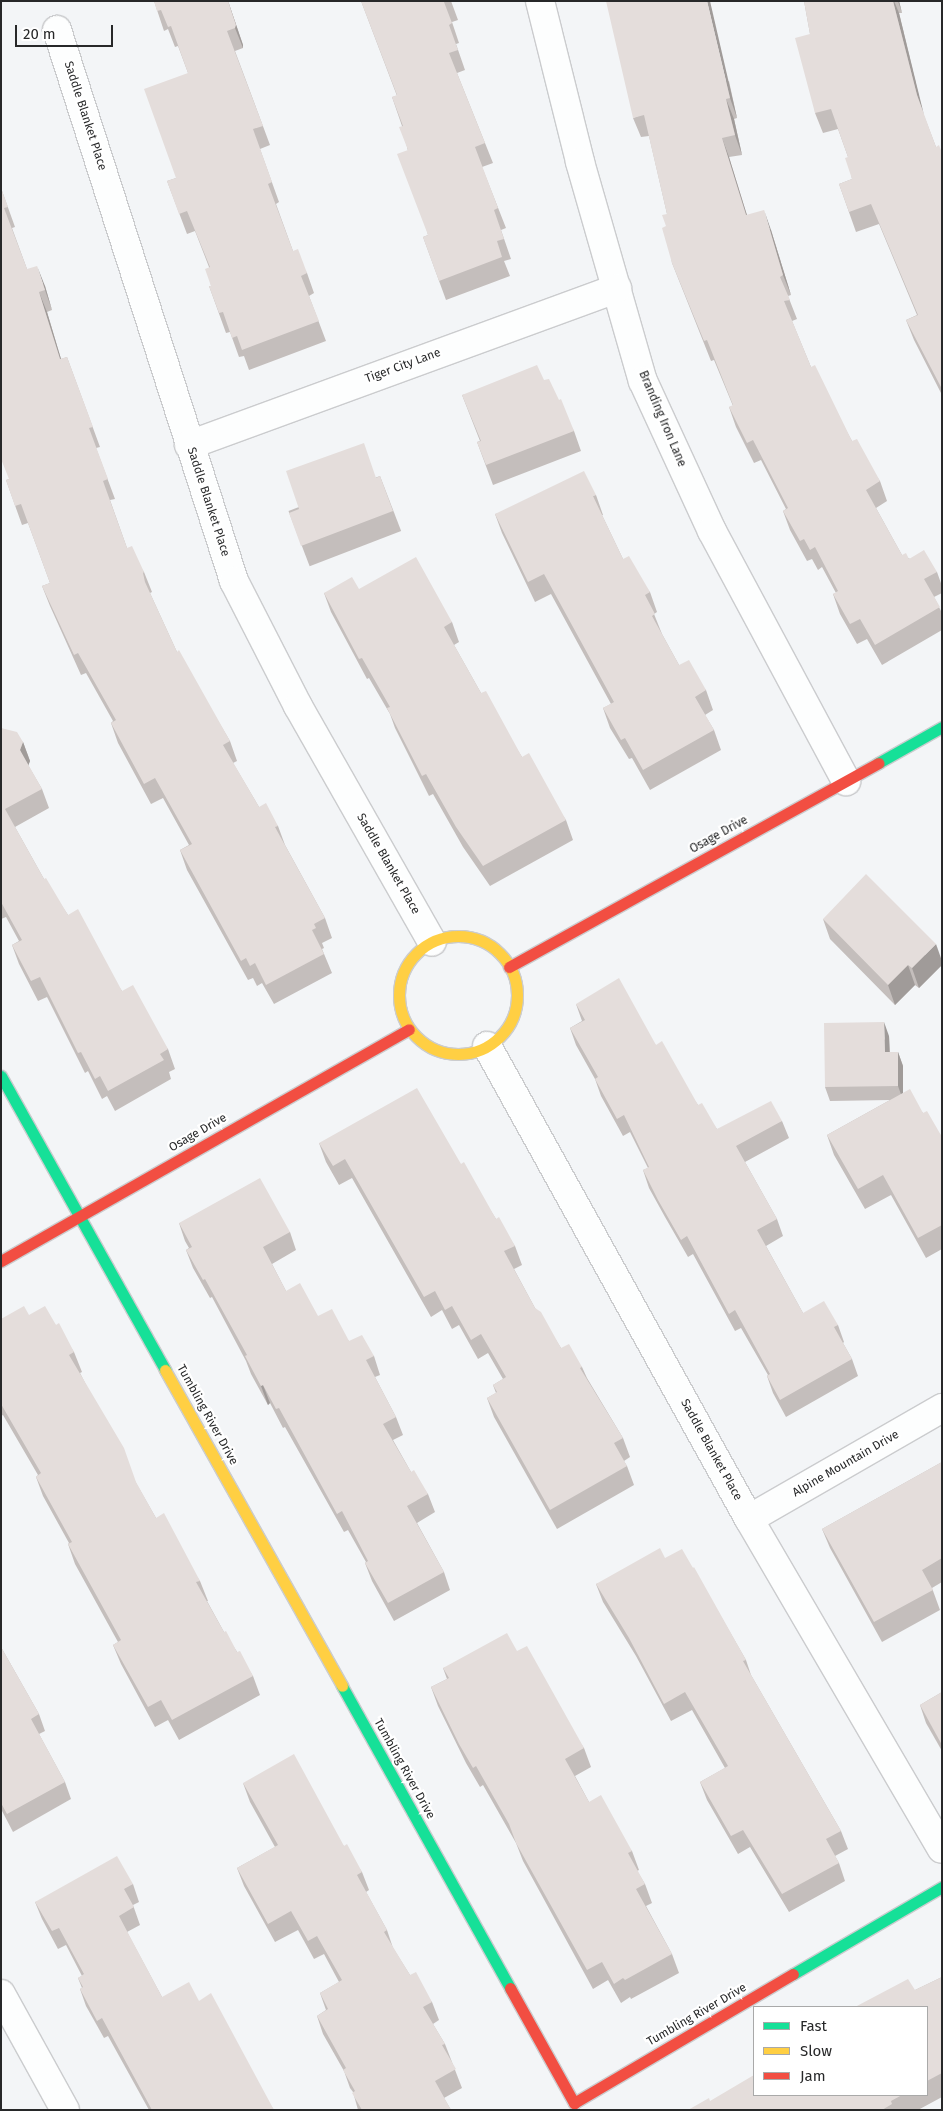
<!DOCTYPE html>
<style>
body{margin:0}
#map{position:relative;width:943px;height:2111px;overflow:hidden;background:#f3f5f7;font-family:"Fira Sans",sans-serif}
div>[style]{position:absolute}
.roads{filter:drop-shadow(1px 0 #cbccce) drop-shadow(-1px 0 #cbccce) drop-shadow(0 1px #cbccce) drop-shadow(0 -1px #cbccce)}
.street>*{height:28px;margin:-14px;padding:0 14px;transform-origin:14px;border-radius:14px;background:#fdfefe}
.fast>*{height:11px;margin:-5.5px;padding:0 5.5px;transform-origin:5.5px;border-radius:5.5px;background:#16e098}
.slow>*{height:11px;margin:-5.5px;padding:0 5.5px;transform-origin:5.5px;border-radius:5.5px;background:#ffcf43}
.slow>.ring{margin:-5.5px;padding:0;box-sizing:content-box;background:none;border:11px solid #ffcf43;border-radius:50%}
.jam>*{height:11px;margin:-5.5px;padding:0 5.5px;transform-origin:5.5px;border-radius:5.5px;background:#f24e42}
.wall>*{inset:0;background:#c4bebc;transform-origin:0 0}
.shaded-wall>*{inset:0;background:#a09b99}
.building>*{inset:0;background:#e4dddb}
span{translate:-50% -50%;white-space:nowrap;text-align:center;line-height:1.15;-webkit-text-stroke:4.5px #fff;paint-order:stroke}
.street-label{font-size:12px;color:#272829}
.frame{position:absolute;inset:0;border:2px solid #272829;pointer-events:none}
.legend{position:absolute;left:753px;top:2006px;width:175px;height:90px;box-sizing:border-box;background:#fff;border:1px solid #a9a9a9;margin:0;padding:6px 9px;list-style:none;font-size:15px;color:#272829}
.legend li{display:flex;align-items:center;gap:10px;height:25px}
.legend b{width:25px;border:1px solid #a9a9a9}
.scale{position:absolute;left:15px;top:25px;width:98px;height:22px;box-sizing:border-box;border:2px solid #272829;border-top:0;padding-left:6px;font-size:15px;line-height:18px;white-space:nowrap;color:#272829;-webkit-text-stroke:4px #fff;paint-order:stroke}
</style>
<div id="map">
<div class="roads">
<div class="street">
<div style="left:540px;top:1px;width:166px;rotate:76deg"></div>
<div style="left:580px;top:162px;width:228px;rotate:74deg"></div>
<div style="left:643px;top:381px;width:165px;rotate:65.3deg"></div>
<div style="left:712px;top:531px;width:284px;rotate:61.8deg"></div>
<div style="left:57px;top:30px;width:579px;rotate:72.19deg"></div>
<div style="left:234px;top:581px;width:140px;rotate:62.9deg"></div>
<div style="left:298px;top:706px;width:271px;rotate:60.4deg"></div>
<div style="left:189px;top:445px;width:456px;rotate:-20.1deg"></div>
<div style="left:487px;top:1046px;width:541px;rotate:61.02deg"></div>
<div style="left:749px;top:1519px;width:382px;rotate:59.7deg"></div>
<div style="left:749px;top:1519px;width:223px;rotate:-29.9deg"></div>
<div style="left:1px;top:1994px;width:132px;rotate:61.1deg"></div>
</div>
<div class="fast">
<div style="left:878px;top:763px;width:73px;rotate:-29.4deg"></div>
<div style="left:1px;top:1076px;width:337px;rotate:60.8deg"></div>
<div style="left:342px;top:1686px;width:346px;rotate:60.9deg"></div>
<div style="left:793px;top:1974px;width:173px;rotate:-30.3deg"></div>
</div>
<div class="slow">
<div class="ring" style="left:399px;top:936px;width:107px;height:107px"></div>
<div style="left:165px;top:1370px;width:362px;rotate:60.7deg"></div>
</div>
<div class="jam">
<div style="left:509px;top:967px;width:422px;rotate:-28.9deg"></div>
<div style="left:1px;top:1261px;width:469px;rotate:-29.6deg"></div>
<div style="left:510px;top:1988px;width:132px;rotate:60.9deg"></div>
<div style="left:574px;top:2103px;width:254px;rotate:-30.5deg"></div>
</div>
</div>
<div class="wall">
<div style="clip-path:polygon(154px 1px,228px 1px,243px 45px,243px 48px,235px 51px,270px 145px,260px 149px,279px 202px,276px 204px,293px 251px,307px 273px,314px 293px,309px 296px,326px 341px,249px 370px,244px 356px,239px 357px,230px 332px,226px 333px,209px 286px,211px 286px,209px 267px,195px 231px,187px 234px,167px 181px,176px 178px,188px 73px,178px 46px,175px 47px,168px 29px,164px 31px)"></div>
<div style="clip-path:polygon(361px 1px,451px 1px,458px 20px,452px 22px,459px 43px,456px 44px,465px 70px,457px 73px,493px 163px,482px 167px,506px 228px,501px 230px,511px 259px,504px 261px,510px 276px,446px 300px,423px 237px,428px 235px,402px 126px,392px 97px,397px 96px)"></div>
<div style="clip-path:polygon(804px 1px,899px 1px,902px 13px,899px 13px,923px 113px,936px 147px,942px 153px,942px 395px,914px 340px,906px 320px,917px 315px,879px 224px,856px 232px,839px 184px,852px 179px,848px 157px,838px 129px,823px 133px,815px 113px,810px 34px)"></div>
<div style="clip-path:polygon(729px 81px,737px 118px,734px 119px,742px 155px,729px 157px,747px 215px,771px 230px,791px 295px,788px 296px,797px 319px,792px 321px,811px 367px,852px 441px,880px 481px,887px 501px,876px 508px,902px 555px,937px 572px,942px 586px,942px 593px,934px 597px,942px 613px,942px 630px,882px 665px,867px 639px,857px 644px,840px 614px,833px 594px,836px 593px,822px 567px,818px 570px,812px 559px,807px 561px,790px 530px,783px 511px,786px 509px,761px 460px,754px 463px,736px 427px,729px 407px,733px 406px,714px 360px,711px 361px,672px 263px,666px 226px,667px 214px,649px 136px,641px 137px,633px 118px)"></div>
<div style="clip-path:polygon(1px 188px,15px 227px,12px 228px,27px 269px,45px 286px,52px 310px,47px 312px,61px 359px,67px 357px,100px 447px,96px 448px,115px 499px,110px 500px,127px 548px,144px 572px,152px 592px,150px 593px,177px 652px,230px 741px,237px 761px,233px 763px,259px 807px,278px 826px,285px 845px,325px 918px,332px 938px,322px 943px,324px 948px,322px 949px,332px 973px,274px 1004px,262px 983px,257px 986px,253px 978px,248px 980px,187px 870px,180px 850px,189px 845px,163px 798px,151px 804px,118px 743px,111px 723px,113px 721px,86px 673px,81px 675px,50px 606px,42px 586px,50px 583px,28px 523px,22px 525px,6px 480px,9px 479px)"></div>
<div style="clip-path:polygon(544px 380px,574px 431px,581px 451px,493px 485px,477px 442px,480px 441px,462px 395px)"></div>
<div style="left:380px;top:476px;width:59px;height:98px;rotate:69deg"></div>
<div style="clip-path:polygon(596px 495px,603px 515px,602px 515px,623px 559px,650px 592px,657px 612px,654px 614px,662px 634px,679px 665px,706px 690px,713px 710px,705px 715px,714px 730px,721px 750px,650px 790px,632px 758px,629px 759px,610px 728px,603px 708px,611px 704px,551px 594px,535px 602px,502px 533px,495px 514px)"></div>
<div style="clip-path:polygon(359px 589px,452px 622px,459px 642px,454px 645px,481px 693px,522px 757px,566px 820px,573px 840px,490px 886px,463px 847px,433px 794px,429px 796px,395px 728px,390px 714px,369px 678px,367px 679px,331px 612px,324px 593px)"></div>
<div style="clip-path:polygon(1px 728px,23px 742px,30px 761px,28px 765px,42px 789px,49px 808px,15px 827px,44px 879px,68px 915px,122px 991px,168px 1049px,175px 1069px,169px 1072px,171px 1079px,115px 1111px,107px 1096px,102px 1099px,88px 1071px,85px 1073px,47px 997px,38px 1001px,19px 964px,12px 945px,19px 941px,6px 917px,1px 919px)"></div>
<div style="clip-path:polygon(823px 919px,942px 961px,942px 965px,919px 988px,915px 985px,895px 1005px,830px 939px)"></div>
<div style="clip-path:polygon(576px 1004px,656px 1045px,698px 1105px,717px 1129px,782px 1121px,789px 1138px,745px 1162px,777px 1219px,783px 1236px,766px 1246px,803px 1313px,838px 1325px,844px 1342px,843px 1343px,852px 1359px,858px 1376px,786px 1417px,773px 1393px,767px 1376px,768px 1375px,741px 1328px,735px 1331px,693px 1254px,688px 1257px,665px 1217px,649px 1188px,643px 1170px,648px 1168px,630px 1132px,623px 1136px,601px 1096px,595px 1079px,576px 1045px,570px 1028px,582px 1021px)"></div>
<div style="clip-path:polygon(889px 1036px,890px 1052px,898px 1052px,903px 1066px,903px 1093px,923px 1113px,942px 1137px,942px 1249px,926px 1258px,891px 1195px,865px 1209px,834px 1155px,827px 1135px,890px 1100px,830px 1101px,825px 1087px)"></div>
<div style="clip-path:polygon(319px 1143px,461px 1164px,496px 1219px,515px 1246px,522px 1265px,514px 1269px,535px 1308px,561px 1348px,582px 1367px,587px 1378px,623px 1438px,630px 1457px,624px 1461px,627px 1466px,634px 1485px,557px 1529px,494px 1417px,487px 1398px,496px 1393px,493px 1385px,503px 1379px,488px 1353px,478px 1359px,459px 1325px,452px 1329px,442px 1310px,431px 1317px,352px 1178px,339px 1185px,326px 1162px)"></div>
<div style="clip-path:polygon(179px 1223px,290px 1232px,296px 1250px,272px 1264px,286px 1291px,349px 1341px,374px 1356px,380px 1375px,375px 1377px,396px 1417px,403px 1435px,393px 1440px,411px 1472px,428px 1494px,435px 1512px,417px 1523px,444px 1572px,450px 1590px,394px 1621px,372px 1581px,365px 1563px,366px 1562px,348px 1530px,344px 1532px,285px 1427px,283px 1428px,270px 1403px,268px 1405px,251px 1374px,246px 1361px,212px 1297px,210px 1298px,193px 1268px,186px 1250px,189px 1248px,185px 1241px)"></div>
<div style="clip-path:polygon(29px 1315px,56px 1325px,74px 1352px,82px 1372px,80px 1373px,136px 1483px,156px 1518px,200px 1581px,208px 1601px,207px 1601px,224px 1632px,253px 1676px,260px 1695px,179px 1740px,168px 1720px,155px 1727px,121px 1664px,113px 1645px,118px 1642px,75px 1564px,68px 1544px,69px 1543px,43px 1496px,36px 1477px,38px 1475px,3px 1415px,1px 1416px,1px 1319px)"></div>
<div style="clip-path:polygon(942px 1462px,942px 1582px,932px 1588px,940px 1610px,882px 1642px,830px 1548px,822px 1529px)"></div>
<div style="clip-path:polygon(665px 1558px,693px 1568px,746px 1660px,751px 1675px,841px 1831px,848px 1849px,835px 1856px,839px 1863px,845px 1881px,789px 1912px,750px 1847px,738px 1854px,707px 1800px,700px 1782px,725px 1768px,692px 1710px,671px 1721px,636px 1656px,603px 1602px,596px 1584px)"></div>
<div style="clip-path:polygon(1px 1647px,39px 1714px,45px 1731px,39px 1734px,65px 1782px,71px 1799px,13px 1832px,1px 1809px)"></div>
<div style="clip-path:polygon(517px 1651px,584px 1748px,591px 1767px,575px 1776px,589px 1802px,632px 1851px,639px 1870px,637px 1871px,645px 1884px,652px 1903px,646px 1906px,672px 1954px,679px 1973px,631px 1999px,630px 1997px,621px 2003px,608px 1980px,593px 1989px,523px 1861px,516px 1843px,483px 1785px,480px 1787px,466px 1763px,438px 1706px,431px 1687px,447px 1679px,443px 1668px)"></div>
<div style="clip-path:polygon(942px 1692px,942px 1751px,926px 1723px,920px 1705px)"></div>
<div style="clip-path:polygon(243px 1783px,344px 1846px,362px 1872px,369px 1890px,366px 1892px,387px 1930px,393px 1948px,410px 1975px,432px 2002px,439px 2020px,433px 2024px,445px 2044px,462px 2088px,444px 2098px,451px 2110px,358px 2110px,353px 2092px,350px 2088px,344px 2071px,323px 2034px,317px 2016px,326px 2010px,320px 1993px,339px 1982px,324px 1954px,314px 1959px,298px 1930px,275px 1942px,244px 1886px,237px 1868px,275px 1847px,250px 1802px)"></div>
<div style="clip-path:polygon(133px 1884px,139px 1902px,133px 1905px,140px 1925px,127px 1932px,162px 1997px,199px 2001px,274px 2110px,149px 2110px,108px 2036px,104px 2038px,86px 2006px,80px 1989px,82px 1988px,78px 1978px,82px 1976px,66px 1945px,58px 1949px,42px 1919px,35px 1902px)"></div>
<div style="clip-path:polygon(942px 1977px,942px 2097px,918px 2110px,688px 2110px,754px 2095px,927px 2095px,927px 2007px,915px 1990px)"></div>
</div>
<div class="shaded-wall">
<div style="clip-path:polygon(228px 1px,243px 45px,243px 48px,235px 28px)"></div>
<div style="clip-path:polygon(707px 1px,710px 1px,737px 118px,730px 98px)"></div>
<div style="clip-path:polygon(893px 1px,894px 1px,899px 13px,924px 115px,917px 95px)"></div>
<div style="clip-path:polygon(898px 1px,899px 1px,902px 13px)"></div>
<div style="clip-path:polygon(726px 99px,734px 119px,742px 155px,735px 135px)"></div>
<div style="clip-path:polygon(722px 138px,729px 157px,753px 235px,746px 215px)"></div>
<div style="clip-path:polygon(764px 210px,771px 230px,791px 295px,783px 275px)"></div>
<div style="clip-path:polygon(37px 266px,45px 286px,52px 310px,45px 290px)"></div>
<div style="clip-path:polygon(39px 292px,47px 312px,67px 379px,60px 359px)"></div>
<div style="clip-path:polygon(23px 742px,30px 761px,27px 769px,20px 750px)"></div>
<div style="clip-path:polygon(936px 944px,942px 961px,942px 965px,919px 988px,912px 968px)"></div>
<div style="clip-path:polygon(908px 965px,915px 985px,895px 1005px,888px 985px)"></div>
<div style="clip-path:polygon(884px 1022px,889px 1036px,890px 1066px,885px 1052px)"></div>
<div style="clip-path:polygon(898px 1052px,903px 1066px,903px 1100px,898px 1086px)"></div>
<div style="clip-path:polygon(263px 1385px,270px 1403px,268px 1405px,261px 1386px)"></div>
</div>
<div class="building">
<div style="clip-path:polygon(154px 1px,228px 1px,236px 25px,235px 28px,227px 31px,263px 126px,253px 129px,272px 182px,268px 184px,293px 251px,298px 249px,307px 273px,301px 276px,319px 321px,242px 350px,237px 336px,232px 338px,223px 312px,219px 313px,209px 286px,211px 286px,205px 269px,210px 267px,187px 211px,179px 214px,167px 181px,176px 178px,144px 89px,188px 73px,171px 26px,168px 27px,161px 10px,157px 11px)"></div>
<div style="clip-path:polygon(361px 1px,446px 1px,444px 2px,452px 23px,449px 25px,458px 50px,449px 53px,485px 143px,475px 147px,498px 208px,494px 210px,504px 239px,497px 241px,502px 257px,439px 281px,423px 237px,428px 235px,397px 154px,408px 150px,399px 127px,403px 126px,392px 97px,397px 95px)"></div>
<div style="clip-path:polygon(606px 1px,707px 1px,730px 98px,726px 99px,735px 135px,722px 138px,746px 215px,764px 210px,783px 275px,780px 277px,790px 300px,784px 301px,811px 367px,815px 365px,852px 441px,857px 439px,880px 481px,866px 490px,902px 555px,906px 553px,909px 559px,924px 550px,937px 572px,924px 579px,940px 607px,875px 645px,860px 619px,850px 624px,833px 594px,838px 591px,815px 547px,810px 550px,804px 539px,800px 541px,783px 511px,788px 508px,753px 440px,747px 443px,729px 407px,733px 405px,707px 340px,704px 341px,672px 263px,662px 228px,666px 226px,662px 215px,667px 214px,644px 115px,633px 118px)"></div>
<div style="clip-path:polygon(804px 1px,893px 1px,917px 95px,936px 147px,939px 145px,942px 153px,942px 389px,906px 320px,918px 315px,871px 204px,849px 212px,839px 184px,852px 179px,845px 158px,848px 157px,831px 109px,815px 113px,795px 38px,810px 34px)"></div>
<div style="clip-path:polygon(1px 188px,8px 207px,4px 208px,27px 269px,37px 266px,45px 290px,39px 292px,60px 359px,67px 357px,93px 427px,89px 428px,108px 479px,103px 481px,127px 548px,132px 546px,144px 572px,143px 573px,145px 582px,177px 652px,179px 650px,230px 741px,223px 745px,259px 807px,266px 803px,278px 826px,275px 827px,325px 918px,314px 924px,316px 928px,312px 930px,324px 954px,266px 985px,255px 963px,250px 966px,246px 958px,241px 961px,180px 850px,192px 844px,155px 778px,144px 784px,111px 723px,116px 720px,78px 653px,74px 655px,42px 586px,50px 583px,21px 504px,15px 506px,6px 480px,9px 479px,1px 459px)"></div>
<div style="clip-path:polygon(537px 365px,544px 380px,549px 379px,559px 400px,561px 399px,574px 431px,486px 465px,477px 442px,481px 441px,462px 395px)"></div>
<div style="clip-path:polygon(364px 443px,376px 478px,380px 476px,393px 511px,301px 546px,289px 513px,299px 509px,286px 471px)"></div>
<div style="clip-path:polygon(584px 471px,596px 495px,593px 496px,623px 559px,629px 556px,650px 592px,645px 595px,655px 614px,652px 616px,679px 665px,689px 660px,706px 690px,695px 697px,714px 730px,643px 770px,625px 738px,621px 740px,603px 708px,614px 702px,544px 574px,528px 582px,495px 514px)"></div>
<div style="clip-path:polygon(416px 557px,452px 622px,444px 627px,481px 693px,486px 691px,522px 757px,529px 753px,566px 820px,483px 866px,456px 827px,426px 774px,422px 776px,387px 708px,390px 707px,362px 658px,359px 659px,324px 593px,352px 577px,359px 589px)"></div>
<div style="clip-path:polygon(1px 728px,17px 732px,23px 742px,20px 750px,42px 789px,5px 809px,44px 879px,46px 878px,68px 915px,78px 909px,122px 991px,133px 985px,168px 1049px,160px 1054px,164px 1060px,108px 1091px,100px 1076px,95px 1079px,81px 1052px,78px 1053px,40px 977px,31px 981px,12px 945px,22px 940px,1px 902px)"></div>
<div style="clip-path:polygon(866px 874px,936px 944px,912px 968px,908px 965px,888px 985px,823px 919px)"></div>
<div style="clip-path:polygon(619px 978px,656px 1045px,662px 1041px,698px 1105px,702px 1103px,717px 1129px,771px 1101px,782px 1121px,736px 1146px,777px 1219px,757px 1230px,803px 1313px,824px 1301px,838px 1325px,834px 1327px,852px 1359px,780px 1400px,767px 1376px,770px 1374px,735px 1310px,729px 1314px,687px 1236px,681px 1240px,658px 1200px,643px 1170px,649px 1167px,624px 1115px,617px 1119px,595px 1079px,598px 1077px,570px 1028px,585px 1020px,576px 1004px)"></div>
<div style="clip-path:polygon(884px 1022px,885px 1052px,898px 1052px,898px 1086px,825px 1087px,824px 1023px)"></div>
<div style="clip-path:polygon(417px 1088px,461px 1164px,464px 1162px,496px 1219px,499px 1217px,515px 1246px,504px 1251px,535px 1308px,541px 1312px,561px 1348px,569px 1344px,582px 1367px,580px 1368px,623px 1438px,614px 1443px,627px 1466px,550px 1510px,487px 1398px,497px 1392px,493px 1385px,506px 1377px,481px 1334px,471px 1340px,452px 1306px,445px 1310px,435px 1291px,424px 1297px,345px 1159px,333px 1166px,319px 1143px)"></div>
<div style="clip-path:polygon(910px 1089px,923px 1113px,927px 1111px,942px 1137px,942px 1225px,918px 1238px,883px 1175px,858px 1189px,827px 1135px)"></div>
<div style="clip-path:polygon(260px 1178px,290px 1232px,263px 1247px,286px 1291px,300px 1283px,318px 1316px,332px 1309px,349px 1341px,362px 1335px,374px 1356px,366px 1360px,396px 1417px,383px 1424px,411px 1472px,414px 1470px,428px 1494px,407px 1506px,444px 1572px,388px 1603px,365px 1563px,368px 1561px,342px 1511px,337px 1514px,279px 1408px,276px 1409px,263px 1385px,261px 1386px,245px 1356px,247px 1355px,205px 1279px,203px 1280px,186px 1250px,192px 1247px,179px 1223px)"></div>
<div style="clip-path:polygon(24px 1306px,29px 1315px,45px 1306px,56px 1325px,59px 1323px,74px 1352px,69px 1355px,124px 1448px,136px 1482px,156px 1518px,164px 1513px,200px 1581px,196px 1582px,224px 1632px,226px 1631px,237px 1652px,240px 1651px,253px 1676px,172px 1720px,161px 1700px,148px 1707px,113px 1645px,121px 1640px,68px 1544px,72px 1542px,36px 1477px,41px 1473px,1px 1404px,1px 1319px)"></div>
<div style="clip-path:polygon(942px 1462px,942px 1558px,922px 1570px,933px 1590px,874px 1622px,822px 1529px)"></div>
<div style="clip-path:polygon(660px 1548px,665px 1558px,682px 1549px,693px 1568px,694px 1567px,746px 1660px,743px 1661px,841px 1831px,826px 1839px,839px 1863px,782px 1894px,743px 1830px,731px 1836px,700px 1782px,728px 1766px,685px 1692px,664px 1704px,629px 1638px,596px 1584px)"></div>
<div style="clip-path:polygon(507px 1633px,517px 1651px,527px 1646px,584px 1748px,565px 1759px,589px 1802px,601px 1795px,632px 1851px,628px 1853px,645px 1884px,636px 1889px,672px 1954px,625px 1980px,623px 1978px,614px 1984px,602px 1962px,587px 1970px,516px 1843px,509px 1824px,476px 1766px,473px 1768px,459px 1744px,431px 1687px,449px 1678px,443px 1668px)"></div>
<div style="clip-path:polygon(1px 1647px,39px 1714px,31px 1719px,65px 1782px,7px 1814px,1px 1803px)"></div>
<div style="clip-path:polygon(942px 1692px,942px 1745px,920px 1705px)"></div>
<div style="clip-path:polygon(294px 1754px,344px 1846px,347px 1844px,362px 1872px,357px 1875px,387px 1930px,384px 1932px,410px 1975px,416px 1972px,432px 2002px,423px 2007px,445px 2044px,442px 2045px,456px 2069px,435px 2081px,451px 2110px,362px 2110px,352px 2093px,355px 2091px,343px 2070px,346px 2068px,317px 2016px,328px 2009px,320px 1993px,342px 1980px,317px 1936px,308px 1941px,291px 1911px,268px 1924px,237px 1868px,278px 1845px,243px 1783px)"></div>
<div style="clip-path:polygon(117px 1856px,133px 1884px,124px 1889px,134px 1907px,119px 1916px,162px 1997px,189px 1982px,199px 2001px,211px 1993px,274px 2110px,152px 2110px,102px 2018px,97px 2021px,80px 1989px,83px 1987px,78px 1978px,84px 1974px,59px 1928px,52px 1931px,35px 1902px)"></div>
<div style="clip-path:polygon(942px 1977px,942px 2073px,927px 2081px,927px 2007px,855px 2007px,908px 1979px,915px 1990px)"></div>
<div style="clip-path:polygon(754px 2075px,754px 2095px,902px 2095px,891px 2101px,892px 2104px,882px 2110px,688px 2110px,709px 2098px,710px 2101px)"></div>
</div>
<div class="street-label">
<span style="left:85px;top:116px;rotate:72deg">Saddle Blanket Place</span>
<span style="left:403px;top:366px;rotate:-20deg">Tiger City Lane</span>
<span style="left:662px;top:419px;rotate:67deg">Branding Iron Lane</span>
<span style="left:208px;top:502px;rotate:72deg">Saddle Blanket Place</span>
<span style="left:719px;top:835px;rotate:-29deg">Osage Drive</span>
<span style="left:388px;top:864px;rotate:60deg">Saddle Blanket Place</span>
<span style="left:198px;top:1133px;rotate:-30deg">Osage Drive</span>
<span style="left:207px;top:1415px;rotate:61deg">Tumbling River Drive</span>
<span style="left:711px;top:1450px;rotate:61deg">Saddle Blanket Place</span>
<span style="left:846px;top:1464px;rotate:-30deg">Alpine Mountain Drive</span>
<span style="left:404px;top:1769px;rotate:61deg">Tumbling River Drive</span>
<span style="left:697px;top:2015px;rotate:-30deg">Tumbling River Drive</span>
</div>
<div class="frame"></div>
<ul class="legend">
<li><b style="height:6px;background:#16e098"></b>Fast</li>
<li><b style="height:6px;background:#ffcf43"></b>Slow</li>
<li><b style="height:6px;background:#f24e42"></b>Jam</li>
</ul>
<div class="scale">20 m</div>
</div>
